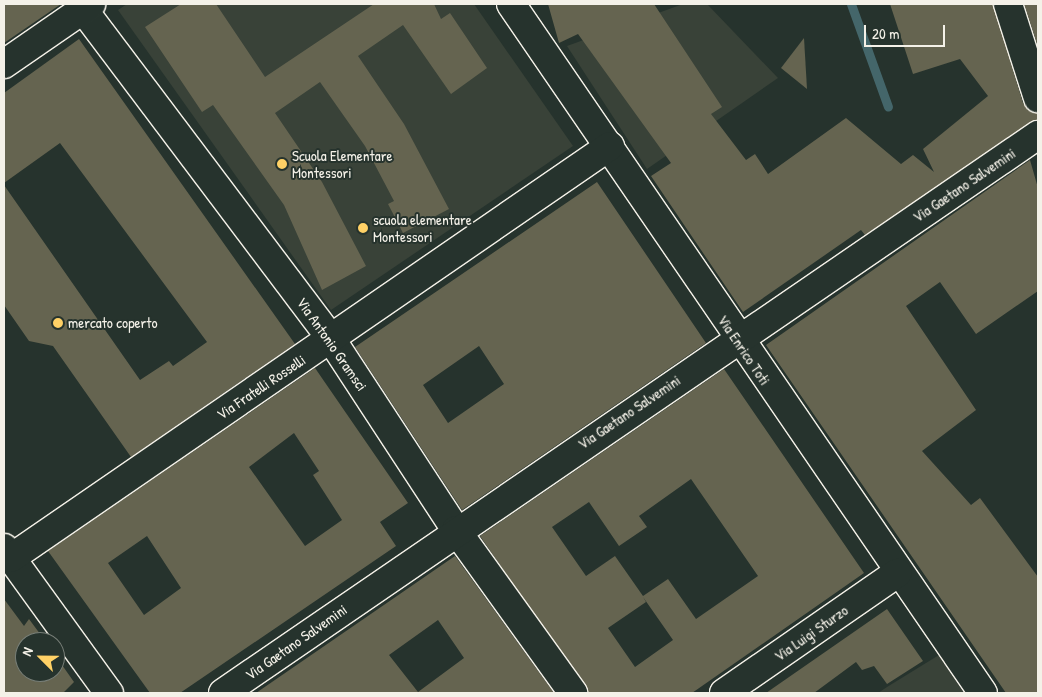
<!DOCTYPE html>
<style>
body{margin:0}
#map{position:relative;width:1042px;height:697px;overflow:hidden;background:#26332d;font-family:"Patrick Hand",sans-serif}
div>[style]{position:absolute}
.built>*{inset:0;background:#394238}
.stream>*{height:9px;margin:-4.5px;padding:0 4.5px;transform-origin:4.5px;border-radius:4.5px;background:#44666a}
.building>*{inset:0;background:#656450}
.roads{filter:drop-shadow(1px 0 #f4f1e8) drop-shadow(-1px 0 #f4f1e8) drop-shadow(0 1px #f4f1e8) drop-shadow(0 -1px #f4f1e8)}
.street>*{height:28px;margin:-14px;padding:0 14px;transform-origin:14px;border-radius:14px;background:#26332d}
.dots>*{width:14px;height:14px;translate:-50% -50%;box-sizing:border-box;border:2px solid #26332d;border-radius:50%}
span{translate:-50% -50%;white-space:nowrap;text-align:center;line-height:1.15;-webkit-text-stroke:4px #26332d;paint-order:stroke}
.poi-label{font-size:15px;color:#f4f1e8}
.left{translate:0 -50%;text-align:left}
.street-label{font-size:15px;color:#f4f1e8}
.frame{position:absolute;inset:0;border:5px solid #f4f1e8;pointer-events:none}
.north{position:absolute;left:15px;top:632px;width:50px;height:50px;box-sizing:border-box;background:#26332d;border:1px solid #787f78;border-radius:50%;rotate:293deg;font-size:14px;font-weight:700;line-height:20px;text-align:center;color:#f4f1e8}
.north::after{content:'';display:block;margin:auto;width:18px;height:22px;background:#ffd166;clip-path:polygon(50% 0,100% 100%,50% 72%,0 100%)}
.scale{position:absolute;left:864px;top:25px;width:81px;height:22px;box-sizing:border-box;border:2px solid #f4f1e8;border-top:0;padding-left:6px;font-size:15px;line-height:18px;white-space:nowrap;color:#f4f1e8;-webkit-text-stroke:4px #26332d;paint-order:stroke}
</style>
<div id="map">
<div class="built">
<div style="clip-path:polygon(127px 4px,474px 4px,573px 146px,331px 310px,118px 10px)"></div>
<div style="clip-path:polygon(683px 4px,707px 4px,778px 78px,647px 169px,567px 46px)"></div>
<div style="clip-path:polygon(939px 655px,964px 693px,878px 693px,887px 687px)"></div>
</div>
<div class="stream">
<div style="left:851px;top:4px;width:109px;rotate:70.2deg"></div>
</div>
<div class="building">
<div style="clip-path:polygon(4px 4px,61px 4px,4px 43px)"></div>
<div style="clip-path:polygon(181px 4px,216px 4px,265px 77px,374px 4px,434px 4px,441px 19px,450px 13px,487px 68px,451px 94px,403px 25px,358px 56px,404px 124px,449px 209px,403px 233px,388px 204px,394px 201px,365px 146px,320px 82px,275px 113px,322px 182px,366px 266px,322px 290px,284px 205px,213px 105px,202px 112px,145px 27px)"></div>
<div style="clip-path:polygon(548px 4px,654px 4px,722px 107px,711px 114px,746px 160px,755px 154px,768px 174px,846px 118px,901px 164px,913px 155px,934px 172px,923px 149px,988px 96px,960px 59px,913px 74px,890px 4px,993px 4px,1023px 103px,1038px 113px,1038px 120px,865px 235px,861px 230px,743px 312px,651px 176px,671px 163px,578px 34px,559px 43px)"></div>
<div style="clip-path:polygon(1024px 4px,1038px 4px,1038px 47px)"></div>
<div style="clip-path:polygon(804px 38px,807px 89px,781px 68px)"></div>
<div style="clip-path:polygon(79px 39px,295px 344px,131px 457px,53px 346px,29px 341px,4px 305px,4px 185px,140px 380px,169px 361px,173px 366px,207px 342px,60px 143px,4px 183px,4px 93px)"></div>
<div style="clip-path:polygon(1030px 160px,1038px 188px,1038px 291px,976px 334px,940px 282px,906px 306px,976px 410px,922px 451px,971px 505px,980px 498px,1038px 577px,1038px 693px,1006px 693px,766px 345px)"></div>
<div style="clip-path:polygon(evenodd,597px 182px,706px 343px,462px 510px,355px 347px,597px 182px,479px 346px,504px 384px,448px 423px,423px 385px,479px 346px)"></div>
<div style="clip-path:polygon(evenodd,315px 368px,408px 503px,380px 522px,396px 546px,180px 693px,150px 693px,48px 551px,315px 368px,294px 433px,319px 471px,313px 475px,342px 520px,305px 546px,249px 467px,294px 433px,315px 368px,147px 536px,181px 588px,144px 615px,108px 563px,147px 536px)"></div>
<div style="clip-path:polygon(evenodd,724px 369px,864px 573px,692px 693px,588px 693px,480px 536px,724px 369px,691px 479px,758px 576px,696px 619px,668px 579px,643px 596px,615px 556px,586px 576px,552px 527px,589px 502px,619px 546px,647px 527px,639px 516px,691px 479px,724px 369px,643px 597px,673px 640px,635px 667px,608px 628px,646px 602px,643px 597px)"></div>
<div style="clip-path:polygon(evenodd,455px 556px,554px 693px,256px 693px,365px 618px,455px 556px,438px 620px,464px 658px,418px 692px,389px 655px,438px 620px)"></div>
<div style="clip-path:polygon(4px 599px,24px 626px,29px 619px,46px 642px,25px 642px,25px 672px,55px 672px,55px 655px,74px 682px,63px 693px,4px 693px)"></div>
<div style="clip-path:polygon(887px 609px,923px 661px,887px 684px,874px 666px,862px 670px,856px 662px,814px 693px,766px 693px)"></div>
</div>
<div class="roads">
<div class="street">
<div style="left:79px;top:4px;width:419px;rotate:53deg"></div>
<div style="left:331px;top:339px;width:228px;rotate:56.8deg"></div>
<div style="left:456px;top:530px;width:201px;rotate:54.3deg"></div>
<div style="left:511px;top:4px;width:835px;rotate:55.59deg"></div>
<div style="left:1008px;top:4px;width:99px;rotate:72.3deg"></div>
<div style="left:4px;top:64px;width:106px;rotate:-34.6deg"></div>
<div style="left:4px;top:548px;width:179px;rotate:54.1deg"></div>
<div style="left:11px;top:558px;width:727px;rotate:-34.52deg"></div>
<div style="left:223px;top:693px;width:988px;rotate:-34.4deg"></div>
<div style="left:724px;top:693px;width:211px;rotate:-34.7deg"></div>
</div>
</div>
<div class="dots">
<div style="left:282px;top:164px;background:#ffd166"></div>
<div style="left:363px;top:228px;background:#ffd166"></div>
<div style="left:58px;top:323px;background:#ffd166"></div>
</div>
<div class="poi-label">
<span class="left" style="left:292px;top:164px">Scuola Elementare<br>Montessori</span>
<span class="left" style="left:373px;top:228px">scuola elementare<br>Montessori</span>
<span class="left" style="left:68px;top:323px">mercato coperto</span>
</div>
<div class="street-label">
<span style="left:964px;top:185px;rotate:-34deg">Via Gaetano Salvemini</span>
<span style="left:332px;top:344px;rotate:55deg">Via Antonio Gramsci</span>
<span style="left:744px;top:350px;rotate:56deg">Via Enrico Toti</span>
<span style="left:261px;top:387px;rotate:-34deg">Via Fratelli Rosselli</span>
<span style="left:629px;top:412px;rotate:-34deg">Via Gaetano Salvemini</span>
<span style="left:811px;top:633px;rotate:-35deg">Via Luigi Sturzo</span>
<span style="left:296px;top:642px;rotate:-35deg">Via Gaetano Salvemini</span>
</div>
<div class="frame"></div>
<div class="north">N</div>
<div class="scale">20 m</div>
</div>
